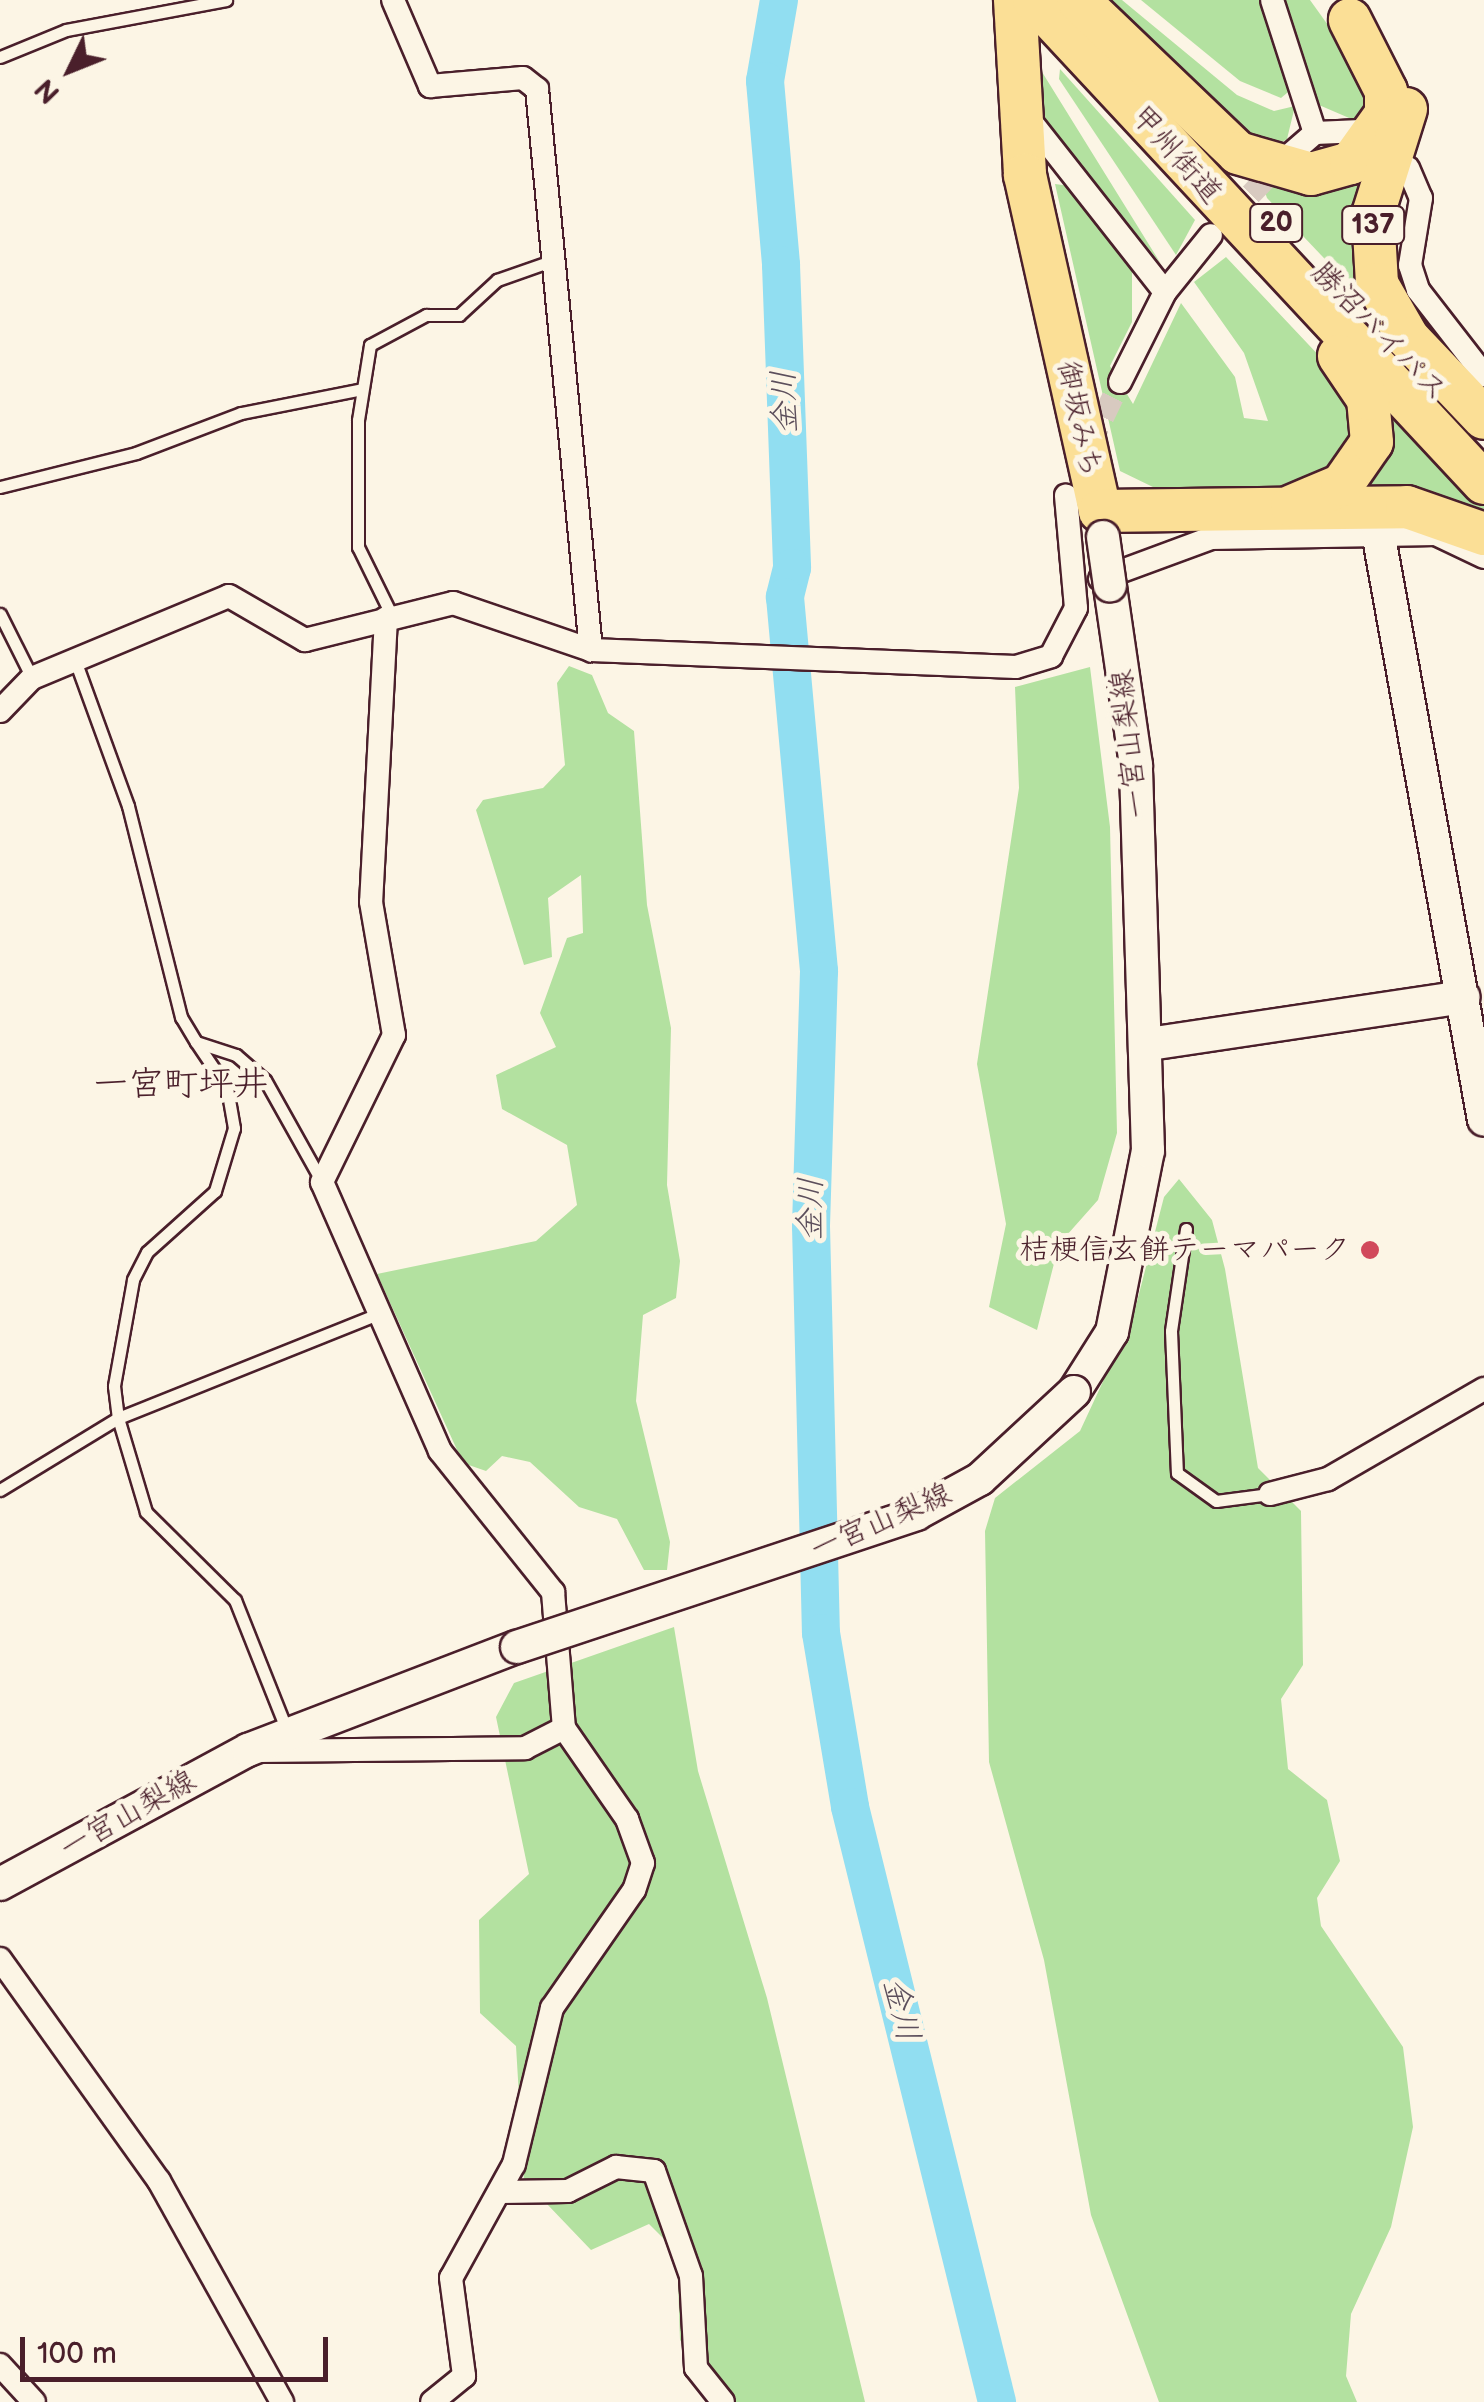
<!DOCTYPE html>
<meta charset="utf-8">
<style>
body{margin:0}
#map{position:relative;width:1484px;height:2402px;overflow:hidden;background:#fcf5e5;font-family:"Balsamiq Sans","Klee One",sans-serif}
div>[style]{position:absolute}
.green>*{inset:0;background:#b3e1a0}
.river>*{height:38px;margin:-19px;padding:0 19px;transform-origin:19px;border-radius:19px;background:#91def1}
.street-tunnel>*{height:22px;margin-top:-11px;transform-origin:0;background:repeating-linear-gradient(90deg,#d8cac0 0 22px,transparent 0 33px)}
.roads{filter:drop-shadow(2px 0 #4a1f2b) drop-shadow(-2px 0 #4a1f2b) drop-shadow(0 2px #4a1f2b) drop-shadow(0 -2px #4a1f2b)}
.lane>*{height:11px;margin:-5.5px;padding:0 5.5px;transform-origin:5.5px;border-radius:5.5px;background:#fcf5e5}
.street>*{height:22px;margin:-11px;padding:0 11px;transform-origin:11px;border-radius:11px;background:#fcf5e5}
.secondary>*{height:32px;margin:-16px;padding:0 16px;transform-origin:16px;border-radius:16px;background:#fcf5e5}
.highway>*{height:42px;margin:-21px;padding:0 21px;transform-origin:21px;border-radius:21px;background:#fbdf96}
.bridges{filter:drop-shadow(2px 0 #4a1f2b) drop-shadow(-2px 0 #4a1f2b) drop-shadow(0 2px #4a1f2b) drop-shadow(0 -2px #4a1f2b)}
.secondary-bridge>*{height:32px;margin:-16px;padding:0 16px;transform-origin:16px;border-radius:16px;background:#fcf5e5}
.dots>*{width:28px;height:28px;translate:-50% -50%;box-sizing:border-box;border:5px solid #fcf5e5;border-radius:50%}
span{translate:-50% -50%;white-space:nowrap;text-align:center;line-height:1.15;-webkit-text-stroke:10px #fcf5e5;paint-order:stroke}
.shield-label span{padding:2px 8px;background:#fcf5e5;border:2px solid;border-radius:8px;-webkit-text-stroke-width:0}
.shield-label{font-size:28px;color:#4a1f2b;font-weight:700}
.street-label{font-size:30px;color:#4a1f2b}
.poi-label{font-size:30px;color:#4a1f2b}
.right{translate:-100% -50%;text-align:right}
.water-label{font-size:32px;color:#5c4f5c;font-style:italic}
.quarter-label{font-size:35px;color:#4a1f2b}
.north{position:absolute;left:20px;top:20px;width:100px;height:100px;-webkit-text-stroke:8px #fcf5e5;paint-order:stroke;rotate:227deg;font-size:28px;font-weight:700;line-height:40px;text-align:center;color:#4a1f2b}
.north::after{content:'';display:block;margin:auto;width:35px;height:45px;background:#4a1f2b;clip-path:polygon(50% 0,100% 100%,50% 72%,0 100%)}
.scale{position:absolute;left:20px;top:2337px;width:308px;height:45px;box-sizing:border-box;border:5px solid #4a1f2b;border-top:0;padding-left:12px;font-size:30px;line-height:35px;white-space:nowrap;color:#4a1f2b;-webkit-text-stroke:8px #fcf5e5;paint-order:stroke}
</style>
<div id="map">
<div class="green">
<div style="clip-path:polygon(1105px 0,1122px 0,1237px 95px,1274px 111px,1295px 106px,1287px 139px,1264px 153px)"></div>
<div style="clip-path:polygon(1141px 0,1263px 0,1293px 88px,1281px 98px,1240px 81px)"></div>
<div style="clip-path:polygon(1282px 0,1310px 0,1348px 53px,1369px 100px,1363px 124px,1319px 105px)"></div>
<div style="clip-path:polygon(1024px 30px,1042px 72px,1161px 264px,1028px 100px)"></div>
<div style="clip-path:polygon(1060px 69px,1195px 220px,1176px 255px,1059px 79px)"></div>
<div style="clip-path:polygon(1374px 159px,1376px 313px,1267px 198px,1260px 178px)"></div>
<div style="clip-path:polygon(1055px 184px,1070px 186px,1132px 270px,1132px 322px,1110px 366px,1133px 404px,1181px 303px,1235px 377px,1244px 418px,1268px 421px,1244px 353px,1194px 282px,1226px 257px,1341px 379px,1354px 400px,1352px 458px,1290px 494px,1155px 488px,1120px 471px)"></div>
<div style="clip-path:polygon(1375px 395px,1484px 502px,1484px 523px,1345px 498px)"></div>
<div style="clip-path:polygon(569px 666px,592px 675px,608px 713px,634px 731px,647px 905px,671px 1028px,667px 1185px,680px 1261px,676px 1298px,643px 1315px,636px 1401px,670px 1542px,667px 1570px,644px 1570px,617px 1519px,579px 1507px,530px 1462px,502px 1456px,486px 1471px,463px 1463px,377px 1274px,536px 1241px,577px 1205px,567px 1145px,502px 1109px,496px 1075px,556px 1047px,540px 1013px,567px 938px,583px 933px,581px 875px,548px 898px,552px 957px,524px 965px,476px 810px,483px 800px,543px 788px,565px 765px,557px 683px)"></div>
<div style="clip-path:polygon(1090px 667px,1110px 827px,1117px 1133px,1098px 1200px,1059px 1244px,1037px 1330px,989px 1307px,1006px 1224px,977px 1064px,1019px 788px,1015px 687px)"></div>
<div style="clip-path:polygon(1179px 1179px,1212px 1220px,1225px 1269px,1258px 1468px,1301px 1511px,1303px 1665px,1281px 1699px,1288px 1769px,1327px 1800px,1340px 1861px,1317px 1898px,1321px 1926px,1403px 2047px,1413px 2127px,1391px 2227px,1351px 2314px,1346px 2376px,1357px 2402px,1159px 2402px,1091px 2215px,1044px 1960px,989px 1762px,985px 1531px,995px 1498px,1080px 1431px,1133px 1317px,1164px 1197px)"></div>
<div style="clip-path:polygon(674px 1627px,698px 1771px,767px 1998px,865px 2402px,720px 2402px,680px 2340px,677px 2252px,649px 2224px,591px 2250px,524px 2180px,516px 2046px,480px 2013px,479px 1920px,529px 1874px,496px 1717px,514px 1683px)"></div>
</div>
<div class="river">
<div style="left:779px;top:0;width:82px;rotate:99.8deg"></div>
<div style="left:765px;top:81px;width:185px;rotate:85deg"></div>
<div style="left:781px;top:265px;width:303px;rotate:87.9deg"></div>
<div style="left:792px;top:568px;width:30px;rotate:104deg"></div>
<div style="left:785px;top:597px;width:376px;rotate:84.8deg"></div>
<div style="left:819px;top:971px;width:255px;rotate:91.8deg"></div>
<div style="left:811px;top:1226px;width:407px;rotate:88.6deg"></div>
<div style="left:821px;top:1633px;width:176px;rotate:80.5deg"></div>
<div style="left:850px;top:1807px;width:613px;rotate:76.12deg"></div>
</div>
<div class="street-tunnel">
<div style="left:1228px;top:218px;width:78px;rotate:-46deg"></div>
<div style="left:1089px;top:447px;width:72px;rotate:-64.5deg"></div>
</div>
<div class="roads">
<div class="lane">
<div style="left:0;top:57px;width:71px;rotate:-22.2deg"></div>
<div style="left:66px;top:30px;width:163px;rotate:-10.6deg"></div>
<div style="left:0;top:487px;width:140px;rotate:-14deg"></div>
<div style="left:136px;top:453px;width:112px;rotate:-20.9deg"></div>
<div style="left:241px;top:413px;width:123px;rotate:-11.2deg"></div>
<div style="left:0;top:614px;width:72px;rotate:63.4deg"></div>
<div style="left:392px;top:616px;width:77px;rotate:-116.2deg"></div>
<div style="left:358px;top:547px;width:127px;rotate:-90deg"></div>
<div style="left:358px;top:420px;width:76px;rotate:-80.9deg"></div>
<div style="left:370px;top:345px;width:64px;rotate:-28.2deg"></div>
<div style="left:426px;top:315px;width:33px"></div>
<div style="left:459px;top:315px;width:52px;rotate:-42.6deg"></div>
<div style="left:497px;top:280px;width:60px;rotate:-19.3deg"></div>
<div style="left:76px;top:663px;width:152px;rotate:70deg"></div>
<div style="left:128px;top:806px;width:218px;rotate:75.9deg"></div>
<div style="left:181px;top:1017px;width:29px;rotate:59deg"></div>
<div style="left:196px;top:1042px;width:42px;rotate:18deg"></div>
<div style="left:236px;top:1055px;width:38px;rotate:41deg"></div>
<div style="left:265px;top:1080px;width:117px;rotate:60.8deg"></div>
<div style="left:196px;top:1042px;width:55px;rotate:56deg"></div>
<div style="left:227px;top:1088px;width:41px;rotate:80.1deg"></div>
<div style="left:234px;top:1128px;width:66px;rotate:106.8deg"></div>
<div style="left:215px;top:1191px;width:91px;rotate:138.1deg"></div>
<div style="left:147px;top:1252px;width:31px;rotate:117deg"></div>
<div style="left:133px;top:1280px;width:108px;rotate:100.2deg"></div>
<div style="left:114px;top:1386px;width:32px;rotate:83deg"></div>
<div style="left:118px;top:1418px;width:98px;rotate:73.4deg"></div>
<div style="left:146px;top:1512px;width:125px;rotate:44.7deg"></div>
<div style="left:235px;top:1600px;width:141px;rotate:68.3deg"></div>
<div style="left:1186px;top:1229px;width:103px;rotate:98.4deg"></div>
<div style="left:1171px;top:1331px;width:142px;rotate:87.6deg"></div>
<div style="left:1177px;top:1473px;width:48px;rotate:35.7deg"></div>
<div style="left:1216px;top:1501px;width:54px;rotate:-7.4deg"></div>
<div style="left:0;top:1490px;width:138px;rotate:-31.4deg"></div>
<div style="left:118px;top:1418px;width:280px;rotate:-21.8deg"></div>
</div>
<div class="street">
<div style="left:393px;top:0;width:94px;rotate:66.7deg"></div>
<div style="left:430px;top:86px;width:93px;rotate:-4.9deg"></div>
<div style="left:523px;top:78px;width:18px;rotate:38deg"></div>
<div style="left:537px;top:89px;width:564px;rotate:84.5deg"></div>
<div style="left:1272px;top:0;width:140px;rotate:72.1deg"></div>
<div style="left:1025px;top:114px;width:226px;rotate:51.8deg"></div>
<div style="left:1293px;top:152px;width:29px;rotate:-41deg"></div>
<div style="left:1315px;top:133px;width:46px;rotate:-2.5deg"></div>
<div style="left:1408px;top:168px;width:33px;rotate:67deg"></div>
<div style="left:1421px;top:198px;width:68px;rotate:99.3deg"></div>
<div style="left:1410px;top:265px;width:26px;rotate:72deg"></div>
<div style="left:1418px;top:290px;width:108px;rotate:52.2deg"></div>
<div style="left:1120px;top:382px;width:101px;rotate:-63.4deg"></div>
<div style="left:1165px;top:292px;width:73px;rotate:-51.1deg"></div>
<div style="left:1100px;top:579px;width:118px;rotate:-20.3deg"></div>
<div style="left:1211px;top:538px;width:225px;rotate:-1deg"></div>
<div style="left:1436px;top:534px;width:53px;rotate:25.6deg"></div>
<div style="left:386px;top:618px;width:284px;rotate:93deg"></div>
<div style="left:371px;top:902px;width:135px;rotate:80.2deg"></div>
<div style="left:394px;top:1035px;width:164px;rotate:116.1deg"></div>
<div style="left:322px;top:1182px;width:294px;rotate:66.3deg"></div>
<div style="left:440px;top:1451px;width:181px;rotate:51.3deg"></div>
<div style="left:553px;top:1592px;width:136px;rotate:85.4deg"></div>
<div style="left:564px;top:1728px;width:111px;rotate:55.3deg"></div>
<div style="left:627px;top:1819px;width:47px;rotate:70deg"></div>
<div style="left:643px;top:1863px;width:28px;rotate:108deg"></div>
<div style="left:634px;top:1890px;width:144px;rotate:124.8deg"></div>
<div style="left:552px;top:2008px;width:161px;rotate:103.7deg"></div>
<div style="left:514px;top:2164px;width:130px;rotate:118.9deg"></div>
<div style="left:451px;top:2278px;width:99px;rotate:82.4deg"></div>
<div style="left:464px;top:2376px;width:41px;rotate:140.9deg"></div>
<div style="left:0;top:711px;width:46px;rotate:-45.9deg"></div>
<div style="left:32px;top:678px;width:213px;rotate:-22.6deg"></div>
<div style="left:229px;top:596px;width:88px;rotate:30.1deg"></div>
<div style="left:305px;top:640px;width:153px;rotate:-14deg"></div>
<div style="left:453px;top:603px;width:146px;rotate:18.8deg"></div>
<div style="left:591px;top:650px;width:425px;rotate:2.3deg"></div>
<div style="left:1016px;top:667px;width:37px;rotate:-17deg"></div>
<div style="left:1051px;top:656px;width:54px;rotate:-62.5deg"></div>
<div style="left:1076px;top:608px;width:113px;rotate:-95.1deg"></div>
<div style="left:1270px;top:1494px;width:60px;rotate:-14.5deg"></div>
<div style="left:1328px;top:1479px;width:180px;rotate:-30deg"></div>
<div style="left:257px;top:1751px;width:268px;rotate:-0.6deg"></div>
<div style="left:525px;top:1748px;width:44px;rotate:-27.1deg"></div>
<div style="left:0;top:1959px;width:273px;rotate:54.4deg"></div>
<div style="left:159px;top:2181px;width:253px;rotate:60.9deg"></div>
<div style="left:501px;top:2192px;width:67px;rotate:-0.9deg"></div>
<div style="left:568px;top:2191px;width:54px;rotate:-26.6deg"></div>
<div style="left:616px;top:2167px;width:38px;rotate:6deg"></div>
<div style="left:654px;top:2171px;width:111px;rotate:70.6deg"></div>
<div style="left:691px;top:2276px;width:92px;rotate:86.9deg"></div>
<div style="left:696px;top:2368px;width:43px;rotate:51.5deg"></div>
<div style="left:0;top:2365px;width:50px;rotate:47.4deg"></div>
</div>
<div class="secondary">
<div style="left:1378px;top:532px;width:597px;rotate:79.78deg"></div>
<div style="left:1149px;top:1044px;width:318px;rotate:-8.5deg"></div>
<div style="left:1074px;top:1392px;width:71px;rotate:-57.7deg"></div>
<div style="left:1112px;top:1332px;width:185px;rotate:-78.8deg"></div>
<div style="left:1148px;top:1151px;width:386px;rotate:-91.8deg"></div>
<div style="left:1136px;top:765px;width:181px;rotate:-98.3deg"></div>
<div style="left:0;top:1884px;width:282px;rotate:-28.4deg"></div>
<div style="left:248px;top:1750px;width:288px;rotate:-21deg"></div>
</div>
<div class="highway">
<div style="left:1015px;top:0;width:175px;rotate:86.7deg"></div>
<div style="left:1025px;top:175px;width:344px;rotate:77.4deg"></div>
<div style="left:1100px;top:511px;width:307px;rotate:-0.7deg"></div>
<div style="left:1407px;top:507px;width:82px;rotate:19.3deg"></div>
<div style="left:1034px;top:0;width:660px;rotate:47.03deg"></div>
<div style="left:1078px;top:0;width:221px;rotate:43.7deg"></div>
<div style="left:1238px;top:153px;width:76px;rotate:16deg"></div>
<div style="left:1311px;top:174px;width:41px;rotate:-15.4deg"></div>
<div style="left:1351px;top:163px;width:60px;rotate:-54.5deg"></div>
<div style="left:1386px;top:114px;width:23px;rotate:-90deg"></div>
<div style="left:1386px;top:91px;width:80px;rotate:-116.9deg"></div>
<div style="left:1406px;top:109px;width:110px;rotate:107.4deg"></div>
<div style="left:1373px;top:214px;width:70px;rotate:86.7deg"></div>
<div style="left:1377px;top:284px;width:62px;rotate:60.1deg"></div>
<div style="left:1408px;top:338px;width:110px;rotate:46.5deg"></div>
<div style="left:1292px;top:506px;width:54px;rotate:-22.8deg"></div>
<div style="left:1342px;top:485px;width:52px;rotate:-55.1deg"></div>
<div style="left:1372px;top:442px;width:43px;rotate:-95.3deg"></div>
<div style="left:1368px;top:399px;width:52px;rotate:-124deg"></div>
</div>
</div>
<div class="bridges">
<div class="secondary-bridge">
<div style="left:1103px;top:537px;width:49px;rotate:81.9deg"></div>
<div style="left:517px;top:1647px;width:421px;rotate:-18.4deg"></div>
<div style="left:916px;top:1514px;width:73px;rotate:-28.7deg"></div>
<div style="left:980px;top:1479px;width:128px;rotate:-42.8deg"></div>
</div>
</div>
<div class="dots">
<div style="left:1370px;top:1250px;background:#d1495b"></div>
</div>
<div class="shield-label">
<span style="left:1276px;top:223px">20</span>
<span style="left:1373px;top:225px">137</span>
</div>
<div class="street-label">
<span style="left:1176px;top:155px;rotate:48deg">甲州街道</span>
<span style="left:1379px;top:332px;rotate:46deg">勝沼バイパス</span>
<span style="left:1079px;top:419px;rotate:78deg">御坂みち</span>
<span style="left:1130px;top:744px;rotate:-96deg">一宮山梨線</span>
<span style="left:881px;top:1522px;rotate:-23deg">一宮山梨線</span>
<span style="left:128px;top:1815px;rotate:-29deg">一宮山梨線</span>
</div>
<div class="poi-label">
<span class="right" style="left:1350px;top:1250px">桔梗信玄餅テーマパーク</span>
</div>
<div class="water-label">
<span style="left:786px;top:402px;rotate:-92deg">金川</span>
<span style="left:812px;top:1209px;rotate:-89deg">金川</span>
<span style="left:900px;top:2010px;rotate:76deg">金川</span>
</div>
<div class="quarter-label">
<span style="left:181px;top:1085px">一宮町坪井</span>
</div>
<div class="north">N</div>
<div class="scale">100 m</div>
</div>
